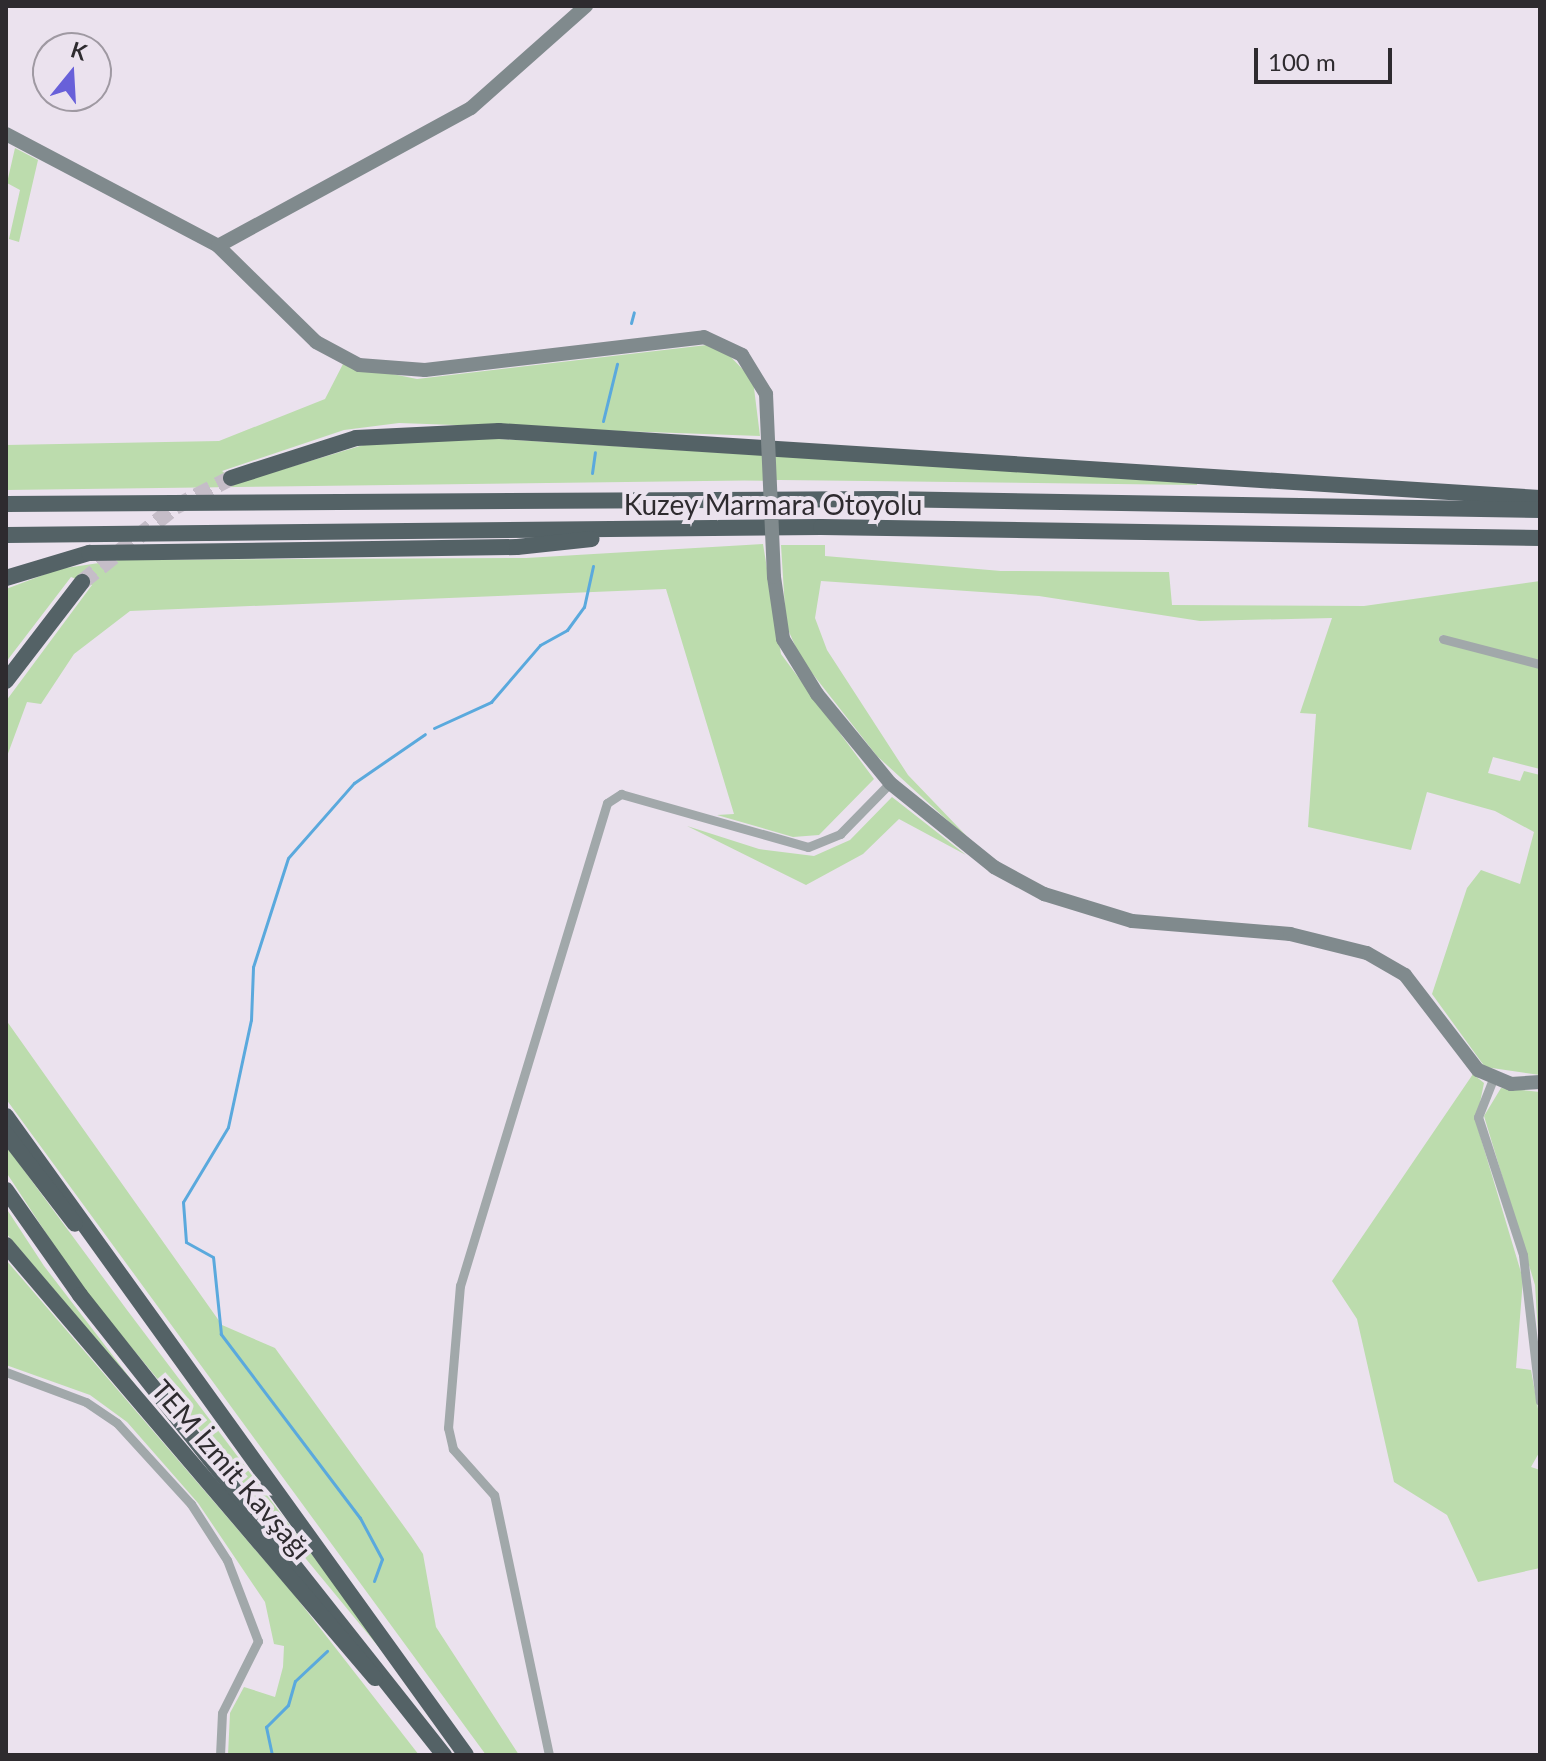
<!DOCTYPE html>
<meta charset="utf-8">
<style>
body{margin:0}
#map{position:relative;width:1546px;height:1761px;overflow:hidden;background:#ebe2ee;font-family:Lato,sans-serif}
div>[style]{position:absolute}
.green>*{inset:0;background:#bcdcad}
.stream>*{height:3px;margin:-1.5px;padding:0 1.5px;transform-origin:1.5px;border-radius:1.5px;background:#5aa9dd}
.highway-tunnel>*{height:16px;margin-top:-8px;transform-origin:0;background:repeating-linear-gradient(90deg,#c5bdc8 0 16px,transparent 0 24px)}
.street>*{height:9px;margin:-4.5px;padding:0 4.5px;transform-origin:4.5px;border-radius:4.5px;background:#a1a8aa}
.secondary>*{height:14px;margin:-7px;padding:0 7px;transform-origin:7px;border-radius:7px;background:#808a8d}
.highway>*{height:16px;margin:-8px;padding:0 8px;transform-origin:8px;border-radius:8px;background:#546266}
.secondary-bridge>*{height:14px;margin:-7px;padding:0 7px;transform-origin:7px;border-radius:7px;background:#808a8d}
span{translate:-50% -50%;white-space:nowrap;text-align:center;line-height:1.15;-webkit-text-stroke:8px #ebe2ee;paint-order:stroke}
.street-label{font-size:28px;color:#2e2b2f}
.frame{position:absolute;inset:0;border:8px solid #2e2b2f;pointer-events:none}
.north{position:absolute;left:32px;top:32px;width:80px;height:80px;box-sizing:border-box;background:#ebe2ee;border:2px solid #9f99a2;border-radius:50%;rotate:18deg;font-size:22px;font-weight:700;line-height:32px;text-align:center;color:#2e2b2f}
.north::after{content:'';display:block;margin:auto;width:28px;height:36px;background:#6860d9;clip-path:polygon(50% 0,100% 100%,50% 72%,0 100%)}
.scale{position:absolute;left:1254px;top:48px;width:138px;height:36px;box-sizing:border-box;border:4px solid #2e2b2f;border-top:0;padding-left:10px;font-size:24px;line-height:28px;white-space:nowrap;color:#2e2b2f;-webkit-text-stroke:6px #ebe2ee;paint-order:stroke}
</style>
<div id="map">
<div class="green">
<div style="clip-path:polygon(15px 148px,38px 160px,19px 242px,9px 239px,20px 190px,7px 183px)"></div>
<div style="clip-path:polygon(707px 345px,726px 352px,753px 380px,760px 436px,399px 423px,344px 430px,222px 471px,237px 483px,370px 443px,466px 437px,1197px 482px,1197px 485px,780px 480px,6px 490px,6px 445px,219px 441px,325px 399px,343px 364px,417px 379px)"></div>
<div style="clip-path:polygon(763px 544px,781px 654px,874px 779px,819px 835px,793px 837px,717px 815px,734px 814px,666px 589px,130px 611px,74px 654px,41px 704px,27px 702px,6px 759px,6px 701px,92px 585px,71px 577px,6px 662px,6px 589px,59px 569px,119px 560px,526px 558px)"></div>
<div style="clip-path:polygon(781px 545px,825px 545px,825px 556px,1001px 571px,1169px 572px,1172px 605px,1364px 606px,1540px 581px,1540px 661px,1441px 635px,1439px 642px,1540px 668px,1540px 769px,1493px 757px,1488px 773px,1520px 781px,1524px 771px,1540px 775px,1540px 1075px,1485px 1067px,1432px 994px,1467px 888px,1481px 870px,1520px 884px,1534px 832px,1495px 811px,1427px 792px,1411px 850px,1308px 827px,1316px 714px,1300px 713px,1332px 618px,1200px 621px,1039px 596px,821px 581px,815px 618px,827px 650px,908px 775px,981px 851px,877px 756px,801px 659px,786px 625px)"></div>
<div style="clip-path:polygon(892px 797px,966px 855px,899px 819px,863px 854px,806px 885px,687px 826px,759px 849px,814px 856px,850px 840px)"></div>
<div style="clip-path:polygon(6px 1020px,222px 1325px,275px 1348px,411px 1536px,423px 1554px,436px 1627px,519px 1755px,486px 1755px,6px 1099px)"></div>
<div style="clip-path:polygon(1473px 1074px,1484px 1083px,1476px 1122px,1523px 1279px,1516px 1368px,1531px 1370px,1540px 1420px,1540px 1451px,1531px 1467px,1540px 1470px,1540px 1568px,1478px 1582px,1447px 1515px,1394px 1482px,1357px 1319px,1332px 1281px)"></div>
<div style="clip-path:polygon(1501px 1088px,1540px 1092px,1540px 1364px,1535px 1285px,1484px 1116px)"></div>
<div style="clip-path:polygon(6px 1146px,127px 1310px,415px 1691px,80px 1285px,6px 1172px)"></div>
<div style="clip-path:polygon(6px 1208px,44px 1266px,140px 1391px,6px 1233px)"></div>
<div style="clip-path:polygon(6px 1260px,295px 1596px,419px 1755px,228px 1755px,230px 1713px,244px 1687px,275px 1697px,283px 1667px,284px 1646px,274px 1644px,265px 1602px,198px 1503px,127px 1422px,90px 1395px,6px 1365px)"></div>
</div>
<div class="stream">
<div style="left:631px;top:323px;width:11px;rotate:-75deg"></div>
<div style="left:603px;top:421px;width:59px;rotate:-76.2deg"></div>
<div style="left:592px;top:473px;width:21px;rotate:-82deg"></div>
<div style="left:434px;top:728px;width:63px;rotate:-24.5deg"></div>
<div style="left:491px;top:702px;width:75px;rotate:-49.3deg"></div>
<div style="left:540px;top:645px;width:31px;rotate:-29deg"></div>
<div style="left:567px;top:630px;width:29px;rotate:-54deg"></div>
<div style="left:584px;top:607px;width:42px;rotate:-77.6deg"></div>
<div style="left:374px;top:1581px;width:23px;rotate:-70deg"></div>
<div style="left:382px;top:1559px;width:47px;rotate:-118.2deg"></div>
<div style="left:360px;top:1518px;width:231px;rotate:-127.1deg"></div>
<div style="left:221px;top:1334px;width:77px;rotate:-95.9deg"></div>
<div style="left:213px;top:1257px;width:31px;rotate:-151deg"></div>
<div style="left:186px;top:1242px;width:40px;rotate:-94.3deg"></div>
<div style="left:183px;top:1202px;width:87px;rotate:-59deg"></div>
<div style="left:228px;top:1127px;width:109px;rotate:-77.9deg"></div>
<div style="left:251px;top:1020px;width:53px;rotate:-87.8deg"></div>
<div style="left:253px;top:967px;width:114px;rotate:-72.2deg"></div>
<div style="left:288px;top:858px;width:100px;rotate:-48.7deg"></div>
<div style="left:354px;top:783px;width:86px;rotate:-34.6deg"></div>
<div style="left:272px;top:1755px;width:29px;rotate:-102deg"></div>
<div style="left:266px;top:1727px;width:31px;rotate:-45deg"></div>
<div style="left:288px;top:1705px;width:25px;rotate:-74deg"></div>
<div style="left:295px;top:1681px;width:44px;rotate:-43.2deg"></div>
</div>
<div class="highway-tunnel">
<div style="left:82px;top:582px;width:119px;rotate:-38.9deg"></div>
<div style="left:175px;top:507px;width:63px;rotate:-27.4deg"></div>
</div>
<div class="street">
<div style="left:1443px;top:639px;width:100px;rotate:14.5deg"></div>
<div style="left:1493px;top:1079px;width:41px;rotate:111.5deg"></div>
<div style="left:1478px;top:1117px;width:145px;rotate:71.9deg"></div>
<div style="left:1523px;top:1255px;width:147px;rotate:83.4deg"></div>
<div style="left:6px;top:1372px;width:85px;rotate:20.6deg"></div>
<div style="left:86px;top:1402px;width:37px;rotate:34deg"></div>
<div style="left:117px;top:1423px;width:110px;rotate:47.6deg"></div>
<div style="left:191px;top:1504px;width:67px;rotate:57.3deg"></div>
<div style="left:227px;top:1560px;width:87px;rotate:69.1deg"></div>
<div style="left:258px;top:1641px;width:80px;rotate:116.6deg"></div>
<div style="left:222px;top:1713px;width:42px;rotate:92.7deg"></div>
<div style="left:549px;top:1755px;width:266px;rotate:-101.9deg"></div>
<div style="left:494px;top:1495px;width:62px;rotate:-131.7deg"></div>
<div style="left:453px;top:1449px;width:22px;rotate:-103deg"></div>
<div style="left:448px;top:1428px;width:143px;rotate:-85.2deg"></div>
<div style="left:460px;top:1286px;width:505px;rotate:-73.07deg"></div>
<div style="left:607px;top:803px;width:17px;rotate:-33deg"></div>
<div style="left:621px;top:794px;width:194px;rotate:15.8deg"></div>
<div style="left:808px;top:847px;width:35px;rotate:-22deg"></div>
<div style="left:840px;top:834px;width:71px;rotate:-45.6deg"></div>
</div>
<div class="secondary">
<div style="left:6px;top:134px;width:240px;rotate:27.8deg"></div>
<div style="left:218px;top:246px;width:137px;rotate:44.4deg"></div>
<div style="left:316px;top:342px;width:49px;rotate:28.1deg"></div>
<div style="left:359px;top:365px;width:66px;rotate:4.3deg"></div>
<div style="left:425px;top:370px;width:281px;rotate:-6.7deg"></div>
<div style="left:704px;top:337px;width:42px;rotate:25.3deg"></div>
<div style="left:742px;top:355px;width:46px;rotate:58.4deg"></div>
<div style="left:218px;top:246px;width:288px;rotate:-28.6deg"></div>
<div style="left:471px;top:108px;width:154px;rotate:-41.6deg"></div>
<div style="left:774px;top:577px;width:63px;rotate:81.7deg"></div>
<div style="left:783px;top:639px;width:65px;rotate:58.3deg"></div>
<div style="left:817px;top:694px;width:115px;rotate:50.6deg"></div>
<div style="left:890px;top:783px;width:134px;rotate:38.9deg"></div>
<div style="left:994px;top:867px;width:57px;rotate:28.4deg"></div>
<div style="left:1044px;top:894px;width:92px;rotate:17.1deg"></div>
<div style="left:1132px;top:921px;width:159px;rotate:4.7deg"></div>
<div style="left:1290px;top:934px;width:79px;rotate:13.9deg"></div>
<div style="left:1367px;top:953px;width:44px;rotate:30.1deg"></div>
<div style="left:1405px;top:975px;width:120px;rotate:52.5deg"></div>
<div style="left:1478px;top:1070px;width:36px;rotate:23deg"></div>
<div style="left:1511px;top:1084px;width:29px;rotate:-4deg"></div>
</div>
<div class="highway">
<div style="left:231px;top:478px;width:131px;rotate:-17.7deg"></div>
<div style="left:356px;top:438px;width:143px;rotate:-2.8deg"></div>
<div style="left:499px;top:431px;width:1043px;rotate:3.68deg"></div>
<div style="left:6px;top:504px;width:880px;rotate:-0.33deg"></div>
<div style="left:886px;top:499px;width:654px;rotate:0.96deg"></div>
<div style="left:6px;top:535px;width:815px;rotate:-0.56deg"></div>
<div style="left:821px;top:527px;width:719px;rotate:0.88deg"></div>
<div style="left:6px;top:578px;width:87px;rotate:-16.8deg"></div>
<div style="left:89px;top:553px;width:428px;rotate:-0.8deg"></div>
<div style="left:517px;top:547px;width:75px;rotate:-6.1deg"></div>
<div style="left:6px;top:681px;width:125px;rotate:-52.5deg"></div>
<div style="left:6px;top:1116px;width:787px;rotate:54.25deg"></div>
<div style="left:6px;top:1134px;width:113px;rotate:52.5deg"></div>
<div style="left:6px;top:1190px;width:128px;rotate:54.8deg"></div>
<div style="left:80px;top:1295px;width:587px;rotate:51.65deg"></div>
<div style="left:6px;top:1245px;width:569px;rotate:49.56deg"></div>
</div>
<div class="secondary-bridge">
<div style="left:766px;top:394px;width:183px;rotate:87.5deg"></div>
</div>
<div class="street-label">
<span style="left:773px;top:504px">Kuzey Marmara Otoyolu</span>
<span style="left:232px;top:1469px;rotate:49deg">TEM İzmit Kavşağı</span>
</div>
<div class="frame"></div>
<div class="north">K</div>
<div class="scale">100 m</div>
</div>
